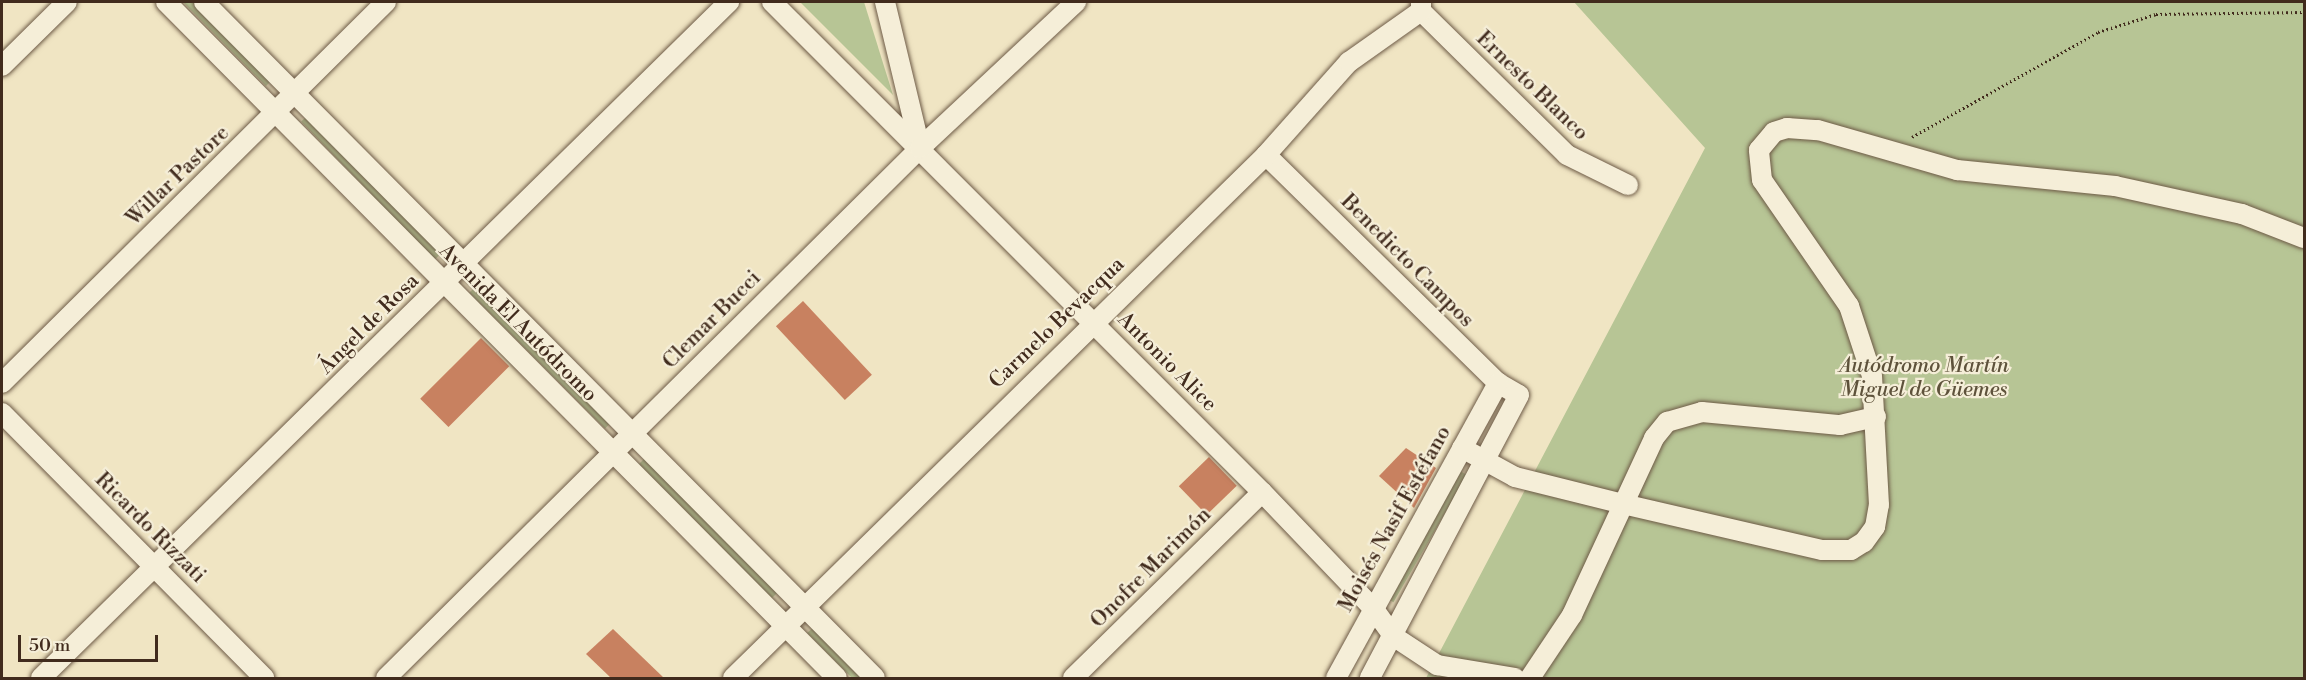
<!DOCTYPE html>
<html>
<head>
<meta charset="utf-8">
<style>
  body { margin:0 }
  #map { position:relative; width:2306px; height:680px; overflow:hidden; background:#f0e5c3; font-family:"Libre Bodoni",serif }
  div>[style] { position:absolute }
  .green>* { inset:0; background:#b7c595; transform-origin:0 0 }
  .building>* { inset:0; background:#c88160; transform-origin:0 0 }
  .path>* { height:3px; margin-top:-1.5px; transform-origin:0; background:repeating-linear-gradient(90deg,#412b1d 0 1.5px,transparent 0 4.5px) }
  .roads { filter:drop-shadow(0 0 2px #6d5a46) drop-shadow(0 0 2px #6d5a46) }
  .minor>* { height:20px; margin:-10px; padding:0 10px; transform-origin:10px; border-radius:10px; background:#f5eed8 }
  span { translate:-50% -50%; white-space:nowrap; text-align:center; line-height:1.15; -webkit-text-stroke:4.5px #f5eed8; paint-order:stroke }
  .street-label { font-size:21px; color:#412b1d }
  .park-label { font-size:21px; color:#5e523b; font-style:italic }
  .frame { position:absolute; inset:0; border:3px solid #412b1d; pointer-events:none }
  .scale { position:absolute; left:18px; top:635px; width:140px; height:27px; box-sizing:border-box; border:3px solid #412b1d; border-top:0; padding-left:8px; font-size:18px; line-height:21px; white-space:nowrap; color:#412b1d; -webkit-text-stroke:4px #f5eed8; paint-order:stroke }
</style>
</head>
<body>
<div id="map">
  <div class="green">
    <div style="clip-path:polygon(183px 2px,194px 2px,272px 80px,266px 86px)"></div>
    <div style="clip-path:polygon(800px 2px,864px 2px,893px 95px)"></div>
    <div style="clip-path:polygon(1574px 2px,2304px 2px,2304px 678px,1426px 678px,1705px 148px)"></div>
    <div style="left:307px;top:116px;width:192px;height:8px;rotate:46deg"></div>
    <div style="left:475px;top:287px;width:192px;height:8px;rotate:45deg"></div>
    <div style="clip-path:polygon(645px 458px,777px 593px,772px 598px,639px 464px)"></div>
    <div style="left:1460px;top:471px;width:8px;height:147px;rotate:30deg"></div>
    <div style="clip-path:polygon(813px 628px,862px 678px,852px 678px,807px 633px)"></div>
  </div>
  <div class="building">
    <div style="left:803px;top:301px;width:101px;height:37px;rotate:47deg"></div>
    <div style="left:481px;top:338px;width:40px;height:86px;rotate:45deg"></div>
    <div style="clip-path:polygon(1406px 448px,1436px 468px,1414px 508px,1379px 476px)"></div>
    <div style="left:1209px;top:457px;width:40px;height:42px;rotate:46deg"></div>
    <div style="clip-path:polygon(613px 629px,664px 678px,611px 678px,586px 654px)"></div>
  </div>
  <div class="path">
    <div style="left:1912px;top:137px;width:214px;rotate:-29.4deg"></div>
    <div style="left:2098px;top:32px;width:61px;rotate:-17.2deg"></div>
    <div style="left:2156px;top:14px;width:148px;rotate:-0.8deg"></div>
  </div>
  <div class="roads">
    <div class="minor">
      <div style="left:166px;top:2px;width:952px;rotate:45.21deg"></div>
      <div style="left:204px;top:2px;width:952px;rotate:45.21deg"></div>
      <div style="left:772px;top:2px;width:693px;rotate:45deg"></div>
      <div style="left:1262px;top:492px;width:161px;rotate:46.3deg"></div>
      <div style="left:1373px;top:608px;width:34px;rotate:54deg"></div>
      <div style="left:1393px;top:636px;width:53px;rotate:33.4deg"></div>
      <div style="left:1437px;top:665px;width:79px;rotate:9.5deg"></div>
      <div style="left:885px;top:2px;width:150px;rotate:76.5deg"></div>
      <div style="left:1421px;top:2px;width:9px;rotate:90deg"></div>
      <div style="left:1421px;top:11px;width:205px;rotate:44.6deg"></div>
      <div style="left:1567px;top:155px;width:68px;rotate:26.2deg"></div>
      <div style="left:2px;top:66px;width:91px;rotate:-44.6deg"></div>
      <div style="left:1266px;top:155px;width:325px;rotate:44.5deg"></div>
      <div style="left:1498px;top:383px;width:24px;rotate:30deg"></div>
      <div style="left:1519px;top:395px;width:320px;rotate:117.8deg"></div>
      <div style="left:2px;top:383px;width:541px;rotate:-44.78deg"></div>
      <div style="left:2px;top:413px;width:373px;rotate:45.3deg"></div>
      <div style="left:1462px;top:448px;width:60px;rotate:28.7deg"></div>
      <div style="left:1515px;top:477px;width:111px;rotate:14deg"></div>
      <div style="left:1623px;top:504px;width:204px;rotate:13deg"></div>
      <div style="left:1822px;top:550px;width:29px"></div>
      <div style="left:1851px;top:550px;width:15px;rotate:-32deg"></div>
      <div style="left:1864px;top:542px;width:19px;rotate:-54deg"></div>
      <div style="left:1875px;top:527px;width:22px;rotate:-80deg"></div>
      <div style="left:1879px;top:505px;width:129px;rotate:-93.1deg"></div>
      <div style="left:1872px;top:376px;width:74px;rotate:-108.2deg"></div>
      <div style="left:1849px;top:306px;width:153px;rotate:-124.6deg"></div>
      <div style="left:1762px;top:180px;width:30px;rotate:-96deg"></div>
      <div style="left:1759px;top:150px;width:23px;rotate:-50deg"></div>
      <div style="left:1774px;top:132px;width:14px;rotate:-17deg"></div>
      <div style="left:1787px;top:128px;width:31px;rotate:4deg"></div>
      <div style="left:1818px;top:130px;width:145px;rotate:16.1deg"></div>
      <div style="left:1957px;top:170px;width:159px;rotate:5.8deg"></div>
      <div style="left:2115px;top:186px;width:130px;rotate:12.4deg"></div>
      <div style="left:2242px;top:214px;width:66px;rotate:21.2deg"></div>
      <div style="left:41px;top:678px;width:965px;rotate:-44.5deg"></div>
      <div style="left:386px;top:678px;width:752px;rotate:-44.78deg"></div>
      <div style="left:920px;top:148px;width:214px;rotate:-43.1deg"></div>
      <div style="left:733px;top:678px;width:747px;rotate:-44.46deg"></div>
      <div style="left:1266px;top:155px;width:125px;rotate:-48.3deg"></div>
      <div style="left:1349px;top:62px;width:88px;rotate:-35.3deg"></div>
      <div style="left:1073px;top:678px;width:265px;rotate:-44.5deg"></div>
      <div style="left:1336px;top:678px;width:337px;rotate:-61.2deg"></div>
      <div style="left:1530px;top:678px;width:76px;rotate:-56.3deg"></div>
      <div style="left:1572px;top:615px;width:195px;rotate:-65.1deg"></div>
      <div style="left:1654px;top:438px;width:21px;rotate:-51deg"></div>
      <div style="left:1667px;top:422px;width:36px;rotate:-16deg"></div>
      <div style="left:1702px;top:412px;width:139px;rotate:5.4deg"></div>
      <div style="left:1840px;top:425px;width:37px;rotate:-13deg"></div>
    </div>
  </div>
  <div class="street-label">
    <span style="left:1532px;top:86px;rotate:44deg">Ernesto Blanco</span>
    <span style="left:178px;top:176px;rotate:-44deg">Willar Pastore</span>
    <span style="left:1407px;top:261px;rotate:45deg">Benedicto Campos</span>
    <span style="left:712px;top:320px;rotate:-45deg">Clemar Bucci</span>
    <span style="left:518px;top:323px;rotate:45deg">Avenida El Autódromo</span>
    <span style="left:1057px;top:323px;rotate:-44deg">Carmelo Bevacqua</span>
    <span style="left:369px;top:324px;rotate:-45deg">Ángel de Rosa</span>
    <span style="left:1167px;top:362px;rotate:45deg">Antonio Alice</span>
    <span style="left:1395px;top:519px;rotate:-61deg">Moisés Nasif Estéfano</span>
    <span style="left:150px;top:528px;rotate:45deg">Ricardo Rizzati</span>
    <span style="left:1151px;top:568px;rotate:-45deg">Onofre Marimón</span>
  </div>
  <div class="park-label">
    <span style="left:1924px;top:378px">Autódromo Martín<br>Miguel de Güemes</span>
  </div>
  <div class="frame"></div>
  <div class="scale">50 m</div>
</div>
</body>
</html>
